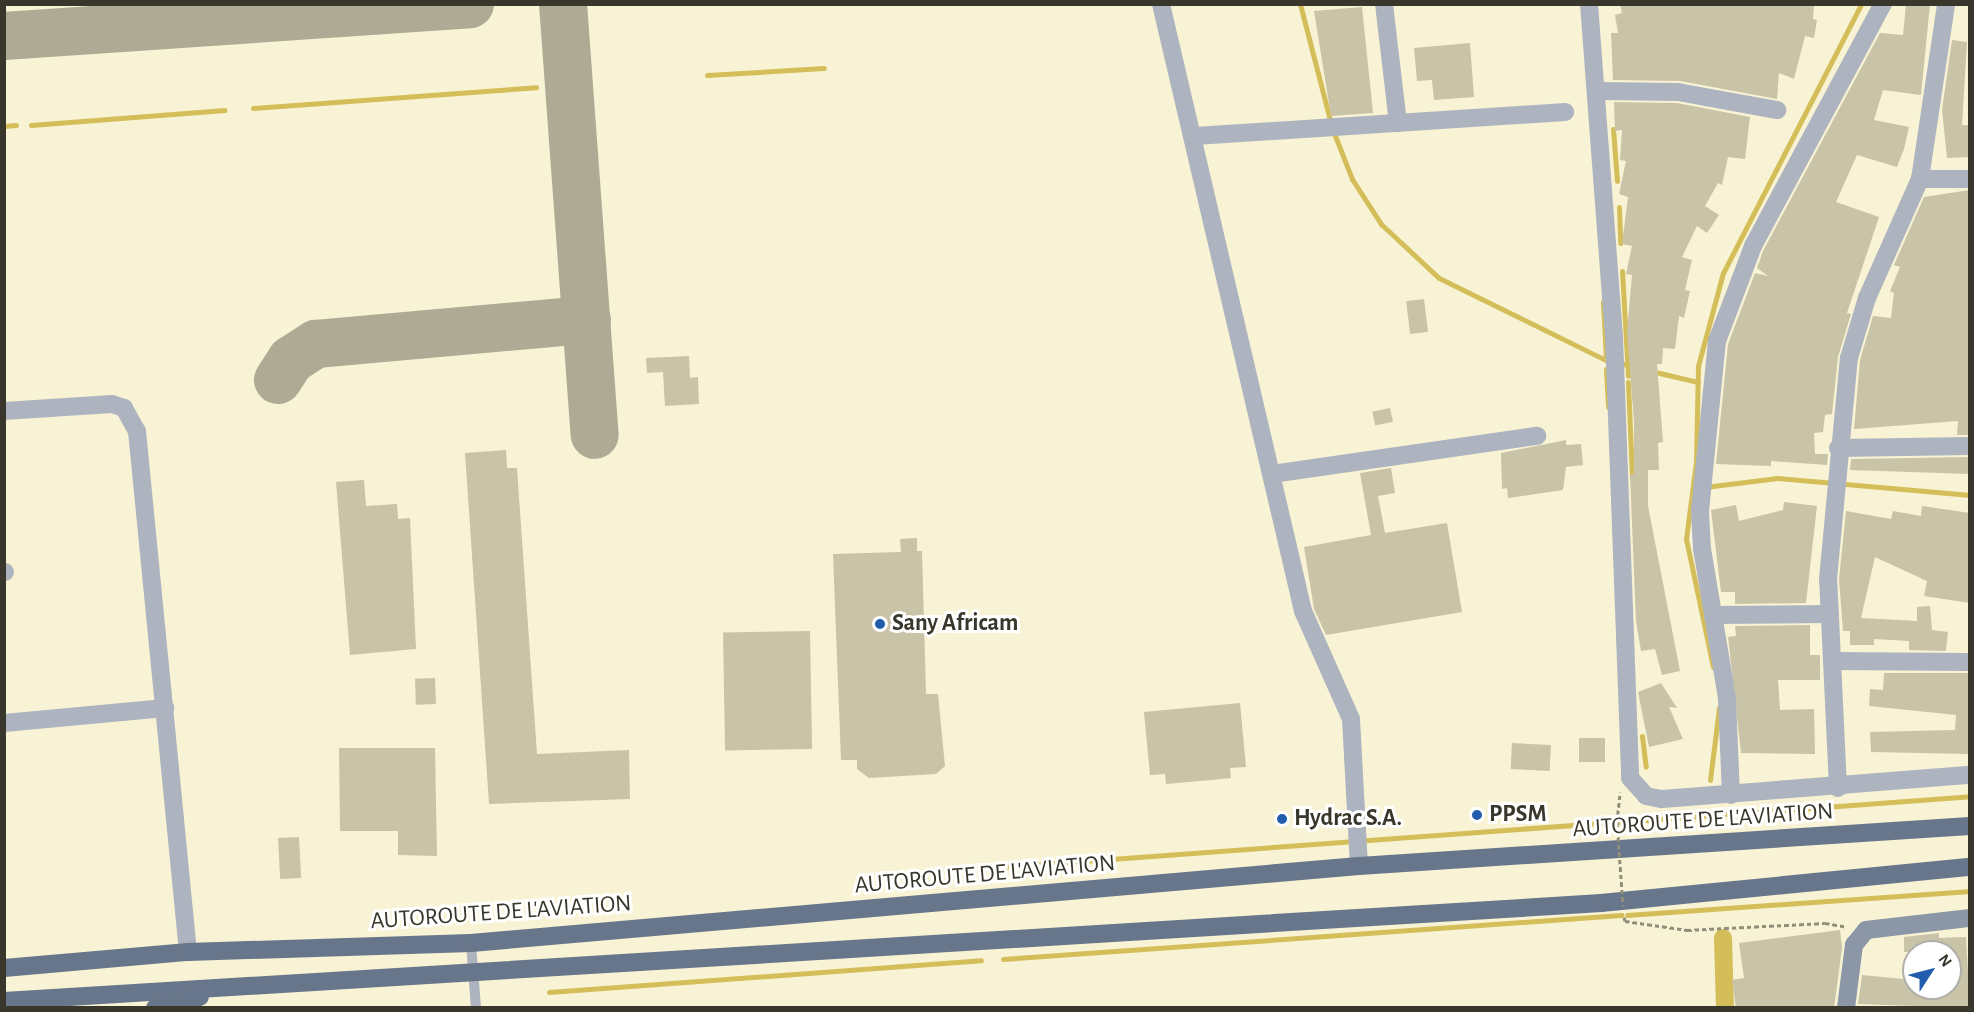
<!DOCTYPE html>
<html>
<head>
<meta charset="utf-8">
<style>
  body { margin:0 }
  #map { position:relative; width:1974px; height:1012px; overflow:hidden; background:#f9f3d5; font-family:"Alegreya Sans",sans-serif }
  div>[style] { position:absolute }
  .stream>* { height:5px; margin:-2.5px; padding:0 2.5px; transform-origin:2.5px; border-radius:2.5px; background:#d3be5a }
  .canal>* { height:18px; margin:-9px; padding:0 9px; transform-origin:9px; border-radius:9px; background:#d3be5a }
  .taxiway>* { height:48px; margin:-24px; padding:0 24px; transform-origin:24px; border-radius:24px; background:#afaa94 }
  .building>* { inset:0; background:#c9c3a7; transform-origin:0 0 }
  .path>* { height:3px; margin-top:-1.5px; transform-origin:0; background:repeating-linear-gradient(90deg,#908d78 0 4.5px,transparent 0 7.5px) }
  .service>* { height:10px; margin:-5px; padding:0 5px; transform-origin:5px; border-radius:5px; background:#adb4bf }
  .minor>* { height:18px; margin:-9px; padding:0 9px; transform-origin:9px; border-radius:9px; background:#adb4bf }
  .tertiary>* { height:18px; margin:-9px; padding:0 9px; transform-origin:9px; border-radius:9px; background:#adb4bf }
  .secondary>* { height:18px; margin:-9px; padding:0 9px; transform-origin:9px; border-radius:9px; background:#8b96a6 }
  .trunk>* { height:18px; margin:-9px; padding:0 9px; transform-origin:9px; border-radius:9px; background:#68768b }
  .path-bridge>* { height:3px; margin-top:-1.5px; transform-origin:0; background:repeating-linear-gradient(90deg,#908d78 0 4.5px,transparent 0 7.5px) }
  .dots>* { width:16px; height:16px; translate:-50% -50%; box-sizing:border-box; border:3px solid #fff; border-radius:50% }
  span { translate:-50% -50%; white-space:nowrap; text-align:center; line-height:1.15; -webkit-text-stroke:6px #fff; paint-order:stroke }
  .poi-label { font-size:24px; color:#39372b; font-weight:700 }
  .left { translate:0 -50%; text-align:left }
  .street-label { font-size:24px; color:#39372b }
  .frame { position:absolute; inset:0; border:6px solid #39372b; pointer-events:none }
  .north { position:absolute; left:1902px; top:940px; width:60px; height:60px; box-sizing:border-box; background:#fff; border:2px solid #b0afaa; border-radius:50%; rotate:54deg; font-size:16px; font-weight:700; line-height:24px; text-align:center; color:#39372b }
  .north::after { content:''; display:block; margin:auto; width:21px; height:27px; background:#215cad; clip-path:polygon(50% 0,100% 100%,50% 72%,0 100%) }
</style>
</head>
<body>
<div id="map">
  <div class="stream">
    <div style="left:1300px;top:4px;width:128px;rotate:75.5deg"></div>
    <div style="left:1332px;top:128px;width:55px;rotate:68.6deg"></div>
    <div style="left:1352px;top:179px;width:54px;rotate:57.2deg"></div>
    <div style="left:1381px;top:224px;width:79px;rotate:43deg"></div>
    <div style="left:1439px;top:278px;width:186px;rotate:26.2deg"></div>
    <div style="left:1606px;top:360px;width:31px;rotate:13deg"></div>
    <div style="left:707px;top:75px;width:117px;rotate:-3.4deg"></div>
    <div style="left:253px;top:108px;width:284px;rotate:-4.2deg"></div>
    <div style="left:31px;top:125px;width:194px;rotate:-4.4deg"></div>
    <div style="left:4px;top:126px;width:12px;rotate:-5deg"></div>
    <div style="left:1613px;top:129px;width:52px;rotate:85.6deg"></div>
    <div style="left:1619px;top:207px;width:36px;rotate:88deg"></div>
    <div style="left:1622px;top:271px;width:105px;rotate:86.7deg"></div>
    <div style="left:1603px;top:302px;width:57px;rotate:87deg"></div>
    <div style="left:1606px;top:369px;width:38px;rotate:87deg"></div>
    <div style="left:1651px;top:371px;width:48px;rotate:13.2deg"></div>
    <div style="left:1628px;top:382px;width:97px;rotate:87.6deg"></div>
    <div style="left:1705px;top:487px;width:73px;rotate:-7.1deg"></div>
    <div style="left:1777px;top:478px;width:194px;rotate:5deg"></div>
    <div style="left:1713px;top:667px;width:131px;rotate:-101.9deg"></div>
    <div style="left:1686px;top:539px;width:78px;rotate:-82.6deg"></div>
    <div style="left:1696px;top:462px;width:96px;rotate:-88.8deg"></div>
    <div style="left:1698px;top:366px;width:96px;rotate:-75deg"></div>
    <div style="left:1723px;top:273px;width:302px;rotate:-62.8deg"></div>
    <div style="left:1642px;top:736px;width:31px;rotate:83deg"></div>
    <div style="left:1710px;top:780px;width:73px;rotate:-82.9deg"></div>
    <div style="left:1620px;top:822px;width:351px;rotate:-4.2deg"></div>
    <div style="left:1001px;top:867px;width:615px;rotate:-4.2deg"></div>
    <div style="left:1627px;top:915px;width:344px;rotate:-4deg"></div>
    <div style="left:1003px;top:959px;width:620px;rotate:-4.07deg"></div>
    <div style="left:549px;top:992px;width:433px;rotate:-4.2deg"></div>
  </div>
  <div class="canal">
    <div style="left:1723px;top:938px;width:70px;rotate:88.4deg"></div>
  </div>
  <div class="taxiway">
    <div style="left:563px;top:4px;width:432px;rotate:85.8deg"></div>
    <div style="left:4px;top:36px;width:467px;rotate:-3.9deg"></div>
    <div style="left:278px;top:380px;width:24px;rotate:-57deg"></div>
    <div style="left:291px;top:360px;width:30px;rotate:-33deg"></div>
    <div style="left:316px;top:344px;width:272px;rotate:-5.1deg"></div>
  </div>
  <div class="building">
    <div style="clip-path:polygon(1620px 4px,1814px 4px,1813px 19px,1817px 20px,1814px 38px,1805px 36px,1794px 79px,1779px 73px,1777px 99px,1680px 81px,1613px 80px,1611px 33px,1618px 33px,1615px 15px,1622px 13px)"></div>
    <div style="clip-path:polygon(1906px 4px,1930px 4px,1921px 95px,1883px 90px,1874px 120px,1909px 127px,1904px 149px,1897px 167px,1857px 155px,1836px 202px,1879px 217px,1847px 313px,1851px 314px,1838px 357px,1832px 414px,1825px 415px,1823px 432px,1814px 433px,1815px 454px,1828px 454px,1827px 465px,1771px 461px,1771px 466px,1716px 464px,1728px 344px,1755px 273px,1768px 276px,1757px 268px,1763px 251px,1880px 33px,1903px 35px)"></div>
    <div style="clip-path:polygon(1362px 7px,1373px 113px,1331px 116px,1314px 11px)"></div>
    <div style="clip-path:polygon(1952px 40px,1967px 42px,1962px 125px,1970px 125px,1970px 157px,1947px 158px,1942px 110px)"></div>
    <div style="clip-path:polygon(1470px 43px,1474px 97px,1434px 100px,1432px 80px,1417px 81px,1414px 48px)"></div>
    <div style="clip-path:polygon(1614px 102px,1677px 103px,1750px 117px,1745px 159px,1728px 157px,1722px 185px,1718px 183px,1705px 206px,1719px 215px,1707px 233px,1697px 226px,1682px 257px,1692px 260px,1685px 290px,1690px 291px,1684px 318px,1679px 316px,1675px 349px,1663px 348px,1662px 364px,1657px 364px,1663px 442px,1658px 443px,1659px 470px,1648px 470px,1648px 506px,1680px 671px,1662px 675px,1655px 649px,1641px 651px,1636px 621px,1630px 474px,1634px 474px,1634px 422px,1627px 332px,1632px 275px,1626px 274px,1632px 246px,1622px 244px,1628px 197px,1619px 194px,1626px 161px,1620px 160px,1622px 130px,1615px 131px)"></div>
    <div style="clip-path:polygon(1970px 190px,1970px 435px,1957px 435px,1958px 421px,1854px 429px,1860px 360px,1873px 316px,1891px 318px,1894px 293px,1890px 291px,1900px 267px,1894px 265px,1924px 197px)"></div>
    <div style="left:1424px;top:299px;width:33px;height:18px;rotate:83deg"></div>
    <div style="clip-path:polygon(689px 356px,690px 378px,698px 377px,699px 404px,665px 406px,663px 372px,647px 373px,646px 358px)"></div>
    <div style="left:1390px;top:408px;width:14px;height:18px;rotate:78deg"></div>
    <div style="clip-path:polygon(1566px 440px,1566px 445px,1581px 444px,1583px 465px,1566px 467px,1563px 490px,1508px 498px,1507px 488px,1502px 489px,1501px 453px)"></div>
    <div style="clip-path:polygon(506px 450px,507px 468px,517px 468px,537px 754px,629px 750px,630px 799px,489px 804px,465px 453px)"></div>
    <div style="clip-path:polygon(1970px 457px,1970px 474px,1850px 470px,1851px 459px)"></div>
    <div style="clip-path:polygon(1391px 468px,1395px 493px,1378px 496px,1385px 533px,1447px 523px,1462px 612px,1326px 635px,1314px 609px,1304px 547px,1371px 535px,1360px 473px)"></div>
    <div style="clip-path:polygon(364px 480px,366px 506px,397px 504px,398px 519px,410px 518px,416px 649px,350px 655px,336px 482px)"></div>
    <div style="clip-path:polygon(1784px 502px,1817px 506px,1806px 603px,1735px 604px,1735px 592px,1721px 592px,1711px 510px,1736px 505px,1739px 521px,1783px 510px)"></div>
    <div style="clip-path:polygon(1922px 506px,1970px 513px,1970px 603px,1924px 596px,1927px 581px,1875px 557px,1861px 618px,1917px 621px,1917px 607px,1930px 606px,1932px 630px,1948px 632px,1946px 651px,1909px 650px,1909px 641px,1874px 639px,1874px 645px,1850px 645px,1850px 631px,1843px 631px,1839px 579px,1846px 511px,1891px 519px,1893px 511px,1921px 516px)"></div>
    <div style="clip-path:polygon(917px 538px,917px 551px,922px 551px,926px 694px,938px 694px,945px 766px,936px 774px,869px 778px,857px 769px,857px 760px,841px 760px,833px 554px,901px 552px,900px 539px)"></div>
    <div style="clip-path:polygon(1810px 625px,1810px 655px,1820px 655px,1820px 680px,1778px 680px,1780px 710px,1814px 709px,1815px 754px,1741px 753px,1728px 637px,1736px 636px,1735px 626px)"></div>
    <div style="left:810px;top:631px;width:118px;height:87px;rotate:89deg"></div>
    <div style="clip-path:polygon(1884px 673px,1970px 673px,1970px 754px,1871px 752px,1870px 732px,1955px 730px,1956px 715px,1869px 706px,1870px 689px,1883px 690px)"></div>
    <div style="left:435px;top:678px;width:26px;height:20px;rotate:88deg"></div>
    <div style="clip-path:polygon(1661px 683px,1677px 708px,1669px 707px,1683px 739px,1649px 747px,1638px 692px)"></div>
    <div style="clip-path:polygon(1240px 703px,1246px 767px,1230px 768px,1231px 778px,1211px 780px,1166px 784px,1165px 774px,1150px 775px,1144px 712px)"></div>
    <div style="left:1579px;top:738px;width:26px;height:24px"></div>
    <div style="left:1512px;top:743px;width:39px;height:26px;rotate:3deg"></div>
    <div style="clip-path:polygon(339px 748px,435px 748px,437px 856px,398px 855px,398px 831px,340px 831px)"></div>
    <div style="left:299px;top:837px;width:41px;height:21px;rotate:87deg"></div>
    <div style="clip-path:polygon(1840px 930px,1842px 948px,1834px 1008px,1736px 1008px,1732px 980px,1744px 978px,1739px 943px)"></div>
    <div style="clip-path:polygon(1939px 933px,1939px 938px,1966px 937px,1970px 1008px,1858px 1004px,1862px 975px,1914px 980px,1914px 988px,1950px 988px,1950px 952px,1904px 952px,1904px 937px)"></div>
  </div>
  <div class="path">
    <div style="left:1617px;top:822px;width:30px;rotate:-84deg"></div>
    <div style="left:1624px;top:917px;width:4px;rotate:76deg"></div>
    <div style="left:1625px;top:921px;width:63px;rotate:8.3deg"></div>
    <div style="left:1687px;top:930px;width:138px;rotate:-2.9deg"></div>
    <div style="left:1825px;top:923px;width:22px;rotate:10deg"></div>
  </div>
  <div class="service">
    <div style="left:471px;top:943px;width:65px;rotate:85.6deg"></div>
  </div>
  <div class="minor">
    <div style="left:1161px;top:4px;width:623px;rotate:76.83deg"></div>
    <div style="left:1303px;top:611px;width:118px;rotate:66deg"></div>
    <div style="left:1351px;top:719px;width:147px;rotate:86.9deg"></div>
    <div style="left:1384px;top:4px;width:120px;rotate:83.3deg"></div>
    <div style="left:1598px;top:91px;width:80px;rotate:0.7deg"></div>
    <div style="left:1678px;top:92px;width:101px;rotate:10.3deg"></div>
    <div style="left:1195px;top:136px;width:371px;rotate:-3.7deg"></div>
    <div style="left:1920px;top:179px;width:50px"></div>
    <div style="left:4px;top:411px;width:108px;rotate:-3.7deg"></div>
    <div style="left:112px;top:404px;width:13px;rotate:18deg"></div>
    <div style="left:124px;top:408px;width:26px;rotate:61deg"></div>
    <div style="left:137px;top:431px;width:523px;rotate:84.41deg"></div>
    <div style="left:1838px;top:448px;width:132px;rotate:-0.9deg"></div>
    <div style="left:1272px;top:474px;width:268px;rotate:-8.2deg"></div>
    <div style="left:4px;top:572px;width:1px"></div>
    <div style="left:1713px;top:615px;width:117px;rotate:-0.5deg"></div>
    <div style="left:1832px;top:661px;width:138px;rotate:0.4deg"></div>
    <div style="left:4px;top:723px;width:162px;rotate:-5.3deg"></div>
    <div style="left:1838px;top:788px;width:209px;rotate:-92.7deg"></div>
    <div style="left:1828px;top:579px;width:222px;rotate:-84.6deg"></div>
    <div style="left:1849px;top:358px;width:63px;rotate:-73.3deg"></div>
    <div style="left:1867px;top:298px;width:130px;rotate:-66deg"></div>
    <div style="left:1920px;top:179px;width:177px;rotate:-81.5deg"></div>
    <div style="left:1731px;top:795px;width:97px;rotate:-92.4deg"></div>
    <div style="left:1727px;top:698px;width:151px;rotate:-99.5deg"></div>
    <div style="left:1702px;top:549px;width:38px;rotate:-93deg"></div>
    <div style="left:1700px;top:511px;width:171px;rotate:-84.3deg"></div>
    <div style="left:1717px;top:341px;width:102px;rotate:-69.2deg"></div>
    <div style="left:1753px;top:246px;width:275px;rotate:-61.8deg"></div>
  </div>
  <div class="tertiary">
    <div style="left:1589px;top:4px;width:333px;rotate:85.7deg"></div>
    <div style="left:1614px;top:336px;width:442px;rotate:87.9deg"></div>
    <div style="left:1630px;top:778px;width:24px;rotate:48deg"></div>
    <div style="left:1646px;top:796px;width:16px;rotate:11deg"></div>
    <div style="left:1662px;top:799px;width:309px;rotate:-4.5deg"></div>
  </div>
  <div class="secondary">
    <div style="left:1846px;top:1008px;width:64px;rotate:-82.8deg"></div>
    <div style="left:1854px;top:945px;width:19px;rotate:-51deg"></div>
    <div style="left:1866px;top:930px;width:105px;rotate:-6.6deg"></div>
  </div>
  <div class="trunk">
    <div style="left:4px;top:968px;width:185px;rotate:-5deg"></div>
    <div style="left:188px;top:952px;width:283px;rotate:-1.8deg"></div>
    <div style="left:471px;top:943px;width:891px;rotate:-4.96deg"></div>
    <div style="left:1359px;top:866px;width:612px;rotate:-3.75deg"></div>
    <div style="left:4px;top:1001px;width:1600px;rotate:-3.51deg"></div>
    <div style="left:1601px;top:903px;width:371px;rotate:-5.6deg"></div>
    <div style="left:155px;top:1008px;width:46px;rotate:-13.7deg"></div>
  </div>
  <div class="path-bridge">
    <div style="left:1617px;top:822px;width:84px;rotate:85.9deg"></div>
  </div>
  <div class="dots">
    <div style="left:880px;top:624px;background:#215cad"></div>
    <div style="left:1477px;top:815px;background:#215cad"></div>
    <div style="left:1282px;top:819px;background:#215cad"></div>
  </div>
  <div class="poi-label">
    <span class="left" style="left:892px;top:624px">Sany Africam</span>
    <span class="left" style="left:1489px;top:815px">PPSM</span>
    <span class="left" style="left:1294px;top:819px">Hydrac S.A.</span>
  </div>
  <div class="street-label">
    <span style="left:1703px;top:821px;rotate:-4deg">AUTOROUTE DE L'AVIATION</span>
    <span style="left:985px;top:875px;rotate:-5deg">AUTOROUTE DE L'AVIATION</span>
    <span style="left:501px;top:913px;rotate:-4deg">AUTOROUTE DE L'AVIATION</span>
  </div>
  <div class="frame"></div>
  <div class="north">N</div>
</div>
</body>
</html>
